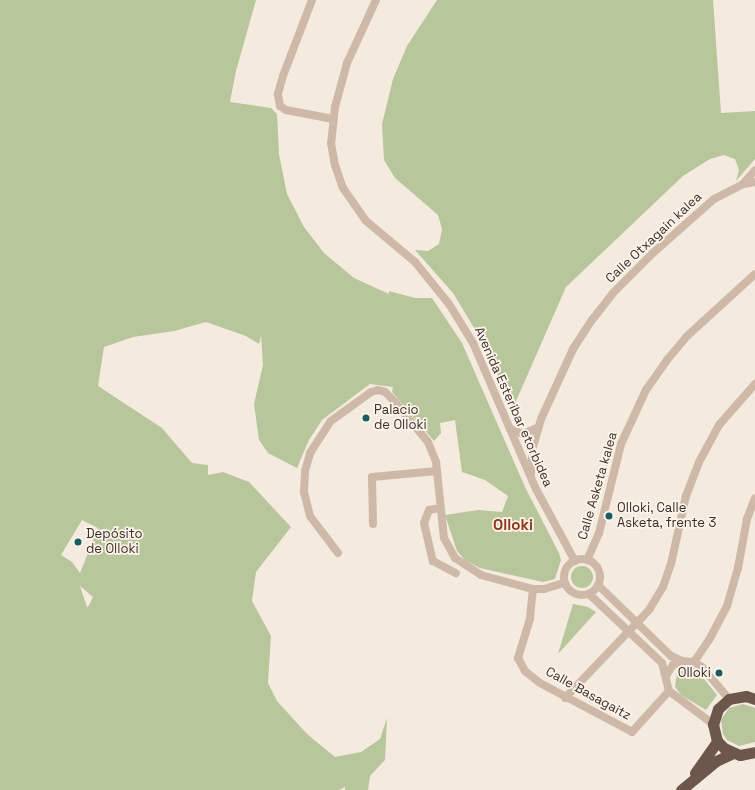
<!DOCTYPE html>
<html>
<head>
<meta charset="utf-8">
<style>
  body { margin:0 }
  #map { position:relative; width:755px; height:790px; overflow:hidden; background:#f5eade; font-family:"Space Grotesk",sans-serif }
  div>[style] { position:absolute }
  .green>* { inset:0; background:#b8c69c }
  .round { border-radius:50% }
  .minor>* { height:8px; margin:-4px; padding:0 4px; transform-origin:4px; border-radius:4px; background:#ceb9a8 }
  .minor>.ring { margin:-4px; padding:0; box-sizing:content-box; background:none; border:8px solid #ceb9a8; border-radius:50% }
  .trunk>* { height:11px; margin:-5.5px; padding:0 5.5px; transform-origin:5.5px; border-radius:5.5px; background:#6d564c }
  .dots>* { width:11px; height:11px; translate:-50% -50%; box-sizing:border-box; border:2px solid #fcf4eb; border-radius:50% }
  span { translate:-50% -50%; white-space:nowrap; text-align:center; line-height:1.15; -webkit-text-stroke:3.5px #fcf4eb; paint-order:stroke }
  .street-label { font-size:13px; color:#3b2e29 }
  .poi-label { font-size:13px; color:#3b2e29 }
  .left { translate:0 -50%; text-align:left }
  .right { translate:-100% -50%; text-align:right }
  .quarter-label { font-size:15px; color:#91351a; font-weight:700 }
</style>
</head>
<body>
<div id="map">
  <div class="green">
    <div style="clip-path:polygon(evenodd,0 0,256px 0,236px 71px,230px 102px,271px 108px,277px 114px,279px 154px,287px 194px,304px 227px,324px 253px,354px 278px,389px 294px,389px 291px,415px 298px,432px 298px,462px 343px,525px 487px,559px 553px,561px 560px,555px 579px,543px 582px,480px 568px,465px 560px,457px 551px,445px 515px,478px 510px,502px 512px,508px 496px,485px 480px,462px 472px,455px 420px,440px 423px,441px 433px,434px 441px,392px 392px,393px 387px,370px 384px,322px 420px,309px 440px,297px 468px,268px 453px,259px 440px,254px 404px,263px 365px,261px 336px,259px 344px,246px 336px,206px 322px,174px 331px,133px 337px,104px 347px,98px 386px,162px 428px,192px 463px,208px 465px,208px 475px,223px 472px,249px 482px,291px 527px,256px 572px,252px 601px,271px 636px,268px 683px,277px 701px,307px 734px,335px 757px,361px 752px,380px 739px,387px 718px,385px 760px,370px 776px,368px 790px,345px 790px,345px 787px,339px 790px,0 790px,0 0,82px 520px,98px 528px,80px 573px,72px 562px,61px 555px,82px 520px,0 0,80px 586px,93px 597px,88px 607px,87px 607px,80px 586px)"></div>
    <div style="clip-path:polygon(437px 0,713px 0,721px 113px,755px 111px,755px 159px,736px 181px,739px 170px,735px 159px,724px 155px,710px 159px,683px 176px,566px 287px,513px 408px,479px 336px,453px 293px,415px 250px,428px 251px,439px 244px,442px 229px,438px 215px,395px 178px,384px 160px,382px 124px,393px 79px,407px 46px)"></div>
    <div class="round" style="left:571px;top:566px;width:22px;height:22px"></div>
    <div style="clip-path:polygon(573px 604px,588px 607px,596px 612px,558px 654px)"></div>
    <div style="clip-path:polygon(691px 667px,696px 669px,717px 695px,706px 710px,681px 695px,675px 687px,677px 673px)"></div>
    <div style="clip-path:polygon(743px 704px,755px 708px,755px 742px,739px 746px,727px 740px,723px 734px,721px 720px,729px 708px)"></div>
  </div>
  <div class="minor">
    <div style="left:312px;top:0;width:81px;rotate:110.9deg"></div>
    <div style="left:283px;top:76px;width:19px;rotate:106deg"></div>
    <div style="left:278px;top:94px;width:12px;rotate:81deg"></div>
    <div style="left:280px;top:106px;width:7px;rotate:34deg"></div>
    <div style="left:286px;top:110px;width:48px;rotate:10.8deg"></div>
    <div style="left:376px;top:0;width:69px;rotate:114.7deg"></div>
    <div style="left:347px;top:63px;width:46px;rotate:105.3deg"></div>
    <div style="left:335px;top:107px;width:36px;rotate:96deg"></div>
    <div style="left:331px;top:143px;width:22px;rotate:80deg"></div>
    <div style="left:335px;top:165px;width:24px;rotate:71deg"></div>
    <div style="left:343px;top:188px;width:39px;rotate:55deg"></div>
    <div style="left:365px;top:220px;width:65px;rotate:40deg"></div>
    <div style="left:415px;top:262px;width:54px;rotate:51deg"></div>
    <div style="left:449px;top:304px;width:46px;rotate:58.4deg"></div>
    <div style="left:473px;top:343px;width:159px;rotate:66.7deg"></div>
    <div style="left:536px;top:489px;width:82px;rotate:61.6deg"></div>
    <div style="left:743px;top:184px;width:12px;rotate:-9deg"></div>
    <div style="left:510px;top:429px;width:14px;rotate:21deg"></div>
    <div style="left:523px;top:434px;width:17px;rotate:-24deg"></div>
    <div style="left:531px;top:474px;width:27px;rotate:-86deg"></div>
    <div style="left:533px;top:447px;width:29px;rotate:-74deg"></div>
    <div style="left:541px;top:419px;width:77px;rotate:-65.4deg"></div>
    <div style="left:573px;top:349px;width:35px;rotate:-57deg"></div>
    <div style="left:592px;top:320px;width:34px;rotate:-52deg"></div>
    <div style="left:613px;top:293px;width:57px;rotate:-45deg"></div>
    <div style="left:653px;top:253px;width:81px;rotate:-41.5deg"></div>
    <div style="left:714px;top:199px;width:33px;rotate:-27deg"></div>
    <div style="left:743px;top:184px;width:18px;rotate:-49deg"></div>
    <div style="left:440px;top:508px;width:11px;rotate:170deg"></div>
    <div style="left:429px;top:510px;width:14px;rotate:111deg"></div>
    <div style="left:424px;top:523px;width:39px;rotate:77deg"></div>
    <div style="left:433px;top:561px;width:26px;rotate:28deg"></div>
    <div style="left:373px;top:524px;width:47px;rotate:-91.2deg"></div>
    <div style="left:372px;top:477px;width:65px;rotate:-5.3deg"></div>
    <div style="left:338px;top:553px;width:46px;rotate:-127.1deg"></div>
    <div style="left:310px;top:516px;width:25px;rotate:-104deg"></div>
    <div style="left:304px;top:492px;width:21px;rotate:-87deg"></div>
    <div style="left:305px;top:471px;width:19px;rotate:-74deg"></div>
    <div style="left:310px;top:453px;width:38px;rotate:-57deg"></div>
    <div style="left:331px;top:421px;width:49px;rotate:-35.9deg"></div>
    <div style="left:371px;top:392px;width:7px;rotate:-16deg"></div>
    <div style="left:378px;top:390px;width:7px;rotate:16deg"></div>
    <div style="left:385px;top:392px;width:14px;rotate:45deg"></div>
    <div style="left:395px;top:402px;width:52px;rotate:50.5deg"></div>
    <div style="left:428px;top:442px;width:22px;rotate:68deg"></div>
    <div style="left:436px;top:462px;width:76px;rotate:84deg"></div>
    <div style="left:444px;top:538px;width:23px;rotate:61deg"></div>
    <div style="left:455px;top:558px;width:31px;rotate:33deg"></div>
    <div style="left:481px;top:575px;width:54px;rotate:15.1deg"></div>
    <div style="left:533px;top:589px;width:11px"></div>
    <div style="left:544px;top:589px;width:21px;rotate:-17deg"></div>
    <div class="ring" style="left:564px;top:559px;width:28px;height:28px"></div>
    <div style="left:587px;top:560px;width:30px;rotate:-66deg"></div>
    <div style="left:599px;top:533px;width:92px;rotate:-76.1deg"></div>
    <div style="left:621px;top:444px;width:60px;rotate:-65.2deg"></div>
    <div style="left:646px;top:390px;width:37px;rotate:-55deg"></div>
    <div style="left:667px;top:360px;width:30px;rotate:-50deg"></div>
    <div style="left:686px;top:337px;width:93px;rotate:-42.4deg"></div>
    <div style="left:598px;top:585px;width:102px;rotate:44.2deg"></div>
    <div style="left:671px;top:656px;width:12px;rotate:24deg"></div>
    <div style="left:682px;top:661px;width:12px;rotate:5deg"></div>
    <div style="left:694px;top:662px;width:9px;rotate:32deg"></div>
    <div style="left:702px;top:667px;width:42px;rotate:49.8deg"></div>
    <div style="left:533px;top:589px;width:30px;rotate:96deg"></div>
    <div style="left:530px;top:619px;width:41px;rotate:107.1deg"></div>
    <div style="left:518px;top:658px;width:15px;rotate:62deg"></div>
    <div style="left:525px;top:671px;width:19px;rotate:39deg"></div>
    <div style="left:540px;top:683px;width:104px;rotate:28deg"></div>
    <div style="left:632px;top:732px;width:55px;rotate:-47.9deg"></div>
    <div style="left:589px;top:594px;width:100px;rotate:43.4deg"></div>
    <div style="left:662px;top:663px;width:29px;rotate:76deg"></div>
    <div style="left:669px;top:691px;width:55px;rotate:36.9deg"></div>
    <div style="left:694px;top:662px;width:27px;rotate:-56deg"></div>
    <div style="left:709px;top:640px;width:38px;rotate:-62deg"></div>
    <div style="left:727px;top:606px;width:40px;rotate:-74deg"></div>
    <div style="left:738px;top:568px;width:50px;rotate:-79.6deg"></div>
    <div style="left:747px;top:519px;width:22px;rotate:-69deg"></div>
    <div style="left:666px;top:676px;width:13px;rotate:-58deg"></div>
    <div style="left:673px;top:665px;width:10px;rotate:-24deg"></div>
    <div style="left:565px;top:698px;width:122px;rotate:-46.3deg"></div>
    <div style="left:649px;top:610px;width:27px;rotate:-59deg"></div>
    <div style="left:663px;top:587px;width:24px;rotate:-71deg"></div>
    <div style="left:671px;top:564px;width:70px;rotate:-77.6deg"></div>
    <div style="left:686px;top:496px;width:36px;rotate:-69deg"></div>
    <div style="left:699px;top:462px;width:42px;rotate:-61.6deg"></div>
    <div style="left:719px;top:425px;width:55px;rotate:-48.7deg"></div>
  </div>
  <div class="trunk">
    <div style="left:755px;top:699px;width:9px;rotate:-162deg"></div>
    <div style="left:746px;top:696px;width:17px;rotate:170deg"></div>
    <div style="left:729px;top:699px;width:15px;rotate:138deg"></div>
    <div style="left:718px;top:709px;width:16px;rotate:108deg"></div>
    <div style="left:713px;top:724px;width:17px;rotate:77deg"></div>
    <div style="left:717px;top:741px;width:10px;rotate:45deg"></div>
    <div style="left:724px;top:748px;width:17px;rotate:24deg"></div>
    <div style="left:740px;top:755px;width:15px;rotate:-11deg"></div>
    <div style="left:695px;top:773px;width:39px;rotate:-55deg"></div>
    <div style="left:681px;top:790px;width:45px;rotate:-39.6deg"></div>
    <div style="left:716px;top:761px;width:19px;rotate:-25deg"></div>
  </div>
  <div class="dots">
    <div style="left:366px;top:418px;background:#1a5d61"></div>
    <div style="left:609px;top:516px;background:#1a5d61"></div>
    <div style="left:78px;top:542px;background:#1a5d61"></div>
    <div style="left:719px;top:673px;background:#1a5d61"></div>
  </div>
  <div class="street-label">
    <span style="left:654px;top:238px;rotate:-43deg">Calle Otxagain kalea</span>
    <span style="left:513px;top:407px;rotate:66deg">Avenida Esteribar etorbidea</span>
    <span style="left:598px;top:486px;rotate:-74deg">Calle Asketa kalea</span>
    <span style="left:588px;top:694px;rotate:29deg">Calle Basagaitz</span>
  </div>
  <div class="poi-label">
    <span class="left" style="left:374px;top:418px">Palacio<br>de Olloki</span>
    <span class="left" style="left:617px;top:516px">Olloki, Calle<br>Asketa, frente 3</span>
    <span class="left" style="left:86px;top:542px">Depósito<br>de Olloki</span>
    <span class="right" style="left:711px;top:673px">Olloki</span>
  </div>
  <div class="quarter-label">
    <span style="left:513px;top:525px">Olloki</span>
  </div>
</div>
</body>
</html>
